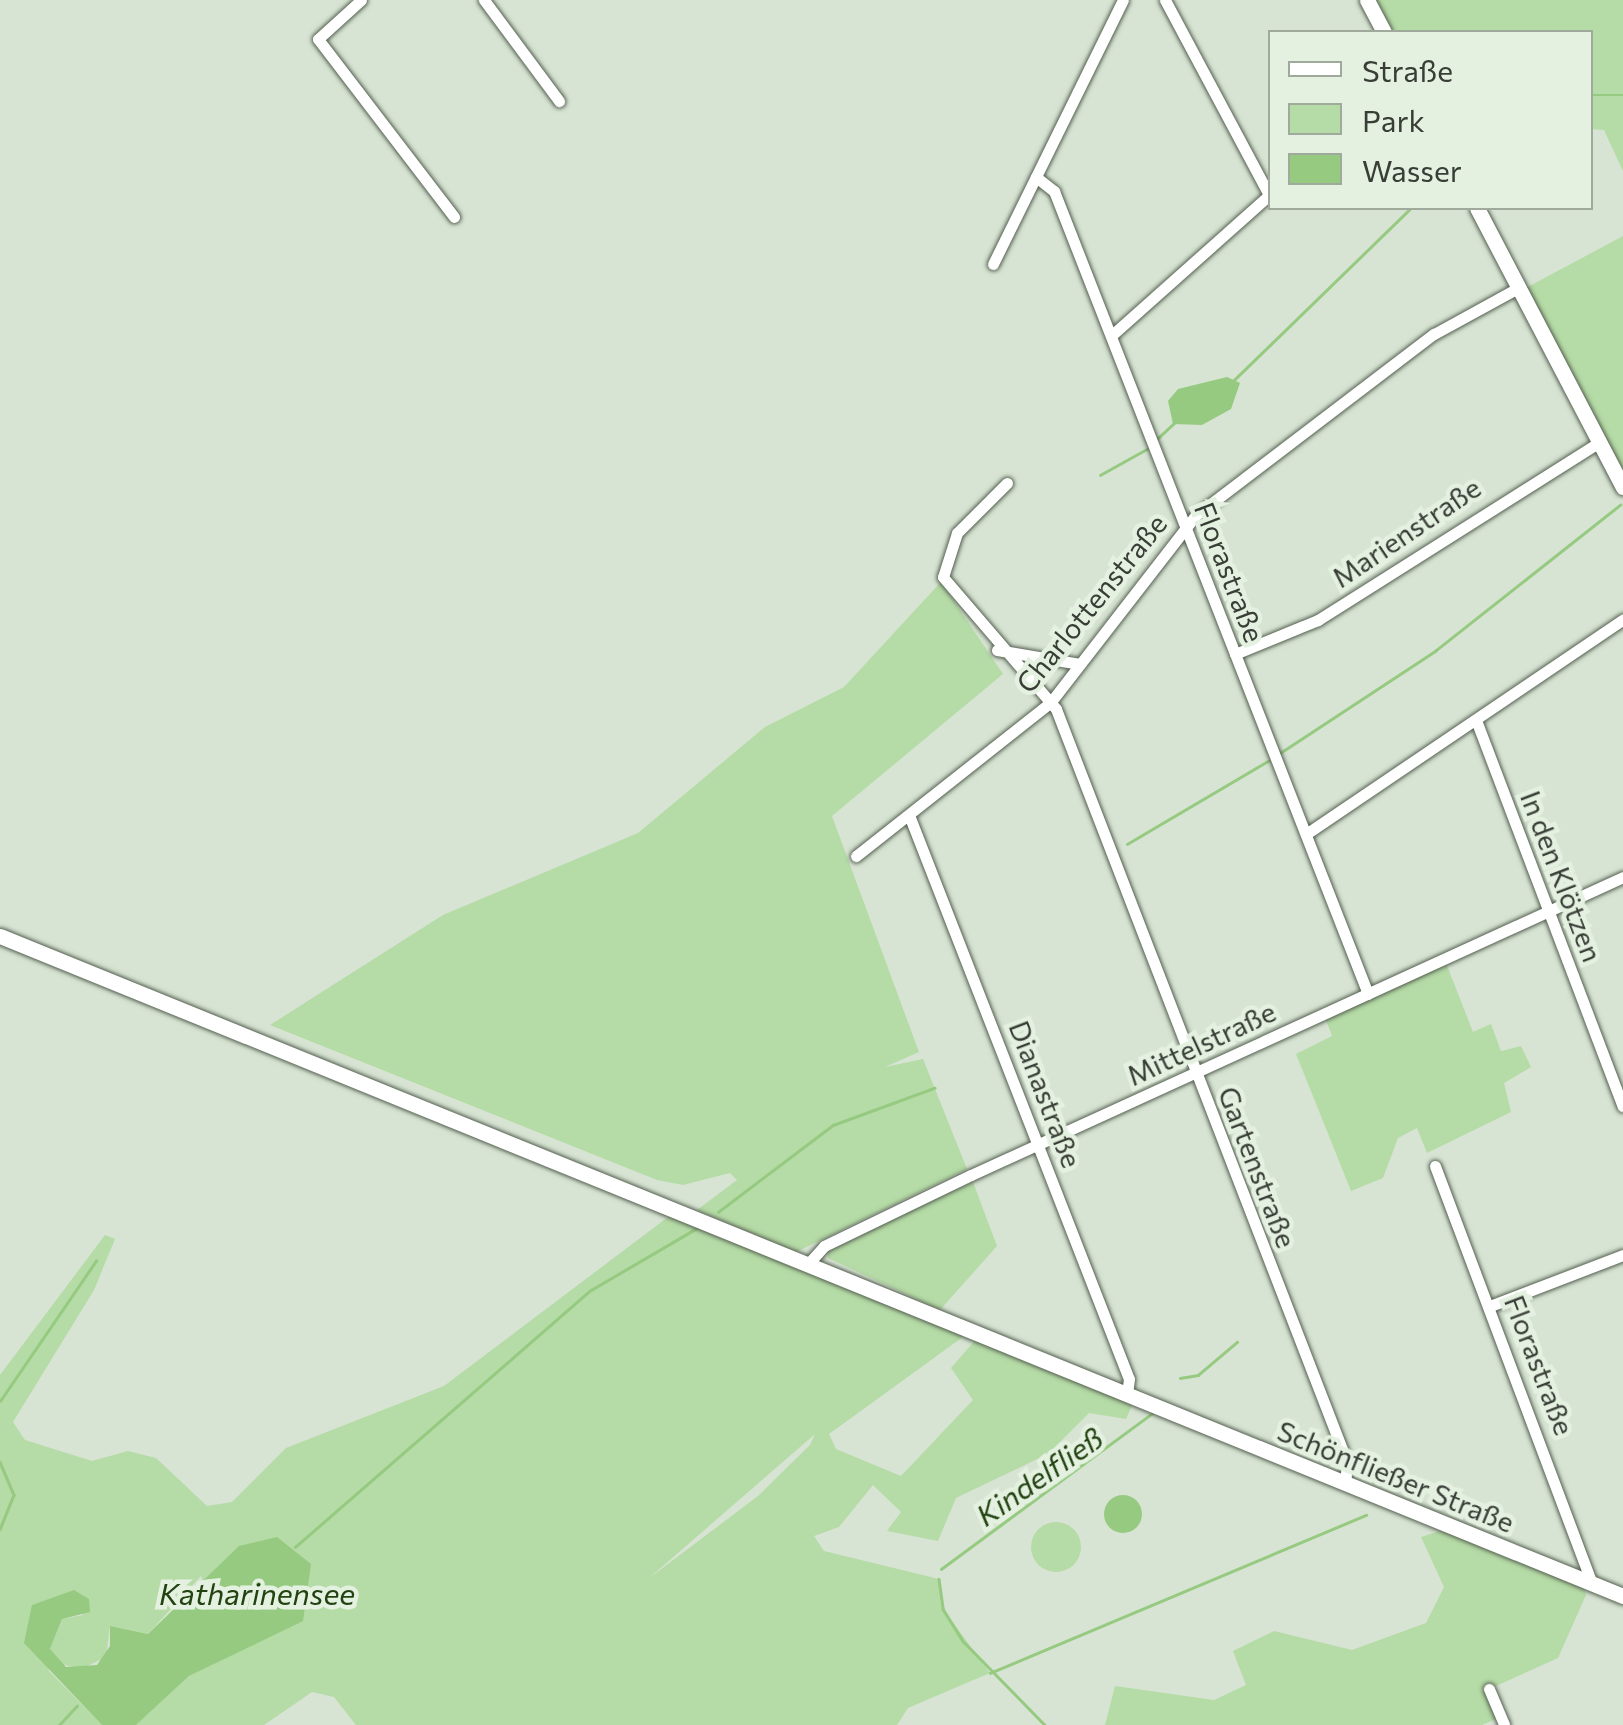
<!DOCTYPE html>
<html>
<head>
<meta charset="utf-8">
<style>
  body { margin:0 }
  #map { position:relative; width:1623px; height:1725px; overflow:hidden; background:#d7e4d3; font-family:Commissioner,sans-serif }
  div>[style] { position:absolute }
  .green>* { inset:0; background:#b5dba6 }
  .round { border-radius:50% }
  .water>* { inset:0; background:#96ca81 }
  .stream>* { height:2.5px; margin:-1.25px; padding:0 1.25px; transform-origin:1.25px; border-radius:1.25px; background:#96ca81 }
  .roads { filter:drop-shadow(0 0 2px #545f50) drop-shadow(0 0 2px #545f50) }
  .minor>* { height:11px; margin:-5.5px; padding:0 5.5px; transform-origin:5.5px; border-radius:5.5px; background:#fff }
  .major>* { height:15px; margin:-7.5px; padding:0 7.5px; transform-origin:7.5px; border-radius:7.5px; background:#fff }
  span { translate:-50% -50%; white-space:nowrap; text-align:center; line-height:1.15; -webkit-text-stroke:9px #e4f1e0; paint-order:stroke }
  .street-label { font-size:28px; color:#383d36 }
  .water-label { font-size:30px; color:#224311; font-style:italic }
  .legend { position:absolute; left:1268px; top:30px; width:325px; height:180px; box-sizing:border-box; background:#e4f1e0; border:2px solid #9fa99c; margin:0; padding:12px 18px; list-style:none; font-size:30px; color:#383d36 }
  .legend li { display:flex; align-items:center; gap:20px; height:50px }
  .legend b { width:50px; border:2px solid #9fa99c }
</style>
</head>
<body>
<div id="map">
  <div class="green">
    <div style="clip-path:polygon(1367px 0,1623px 0,1623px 171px,1604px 130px,1591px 129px,1590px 32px,1384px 32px)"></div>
    <div style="clip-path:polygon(1623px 236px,1623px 487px,1524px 289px)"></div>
    <div style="clip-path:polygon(941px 582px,1003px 674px,832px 816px,919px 1052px,885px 1067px,923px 1059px,967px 1169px,796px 1252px,697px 1210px,737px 1180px,730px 1173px,683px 1185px,657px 1180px,270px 1025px,443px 915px,638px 833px,765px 727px,844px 687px)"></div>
    <div style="clip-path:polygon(1446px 963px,1473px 1032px,1491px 1024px,1501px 1051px,1521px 1046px,1531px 1067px,1504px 1083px,1511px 1112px,1427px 1153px,1417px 1128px,1398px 1138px,1383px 1178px,1351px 1191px,1296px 1054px,1332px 1036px,1326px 1020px)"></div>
    <div style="clip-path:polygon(973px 1182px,997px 1246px,940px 1310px,828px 1258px,827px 1248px)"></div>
    <div style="clip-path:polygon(evenodd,672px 1214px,967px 1334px,829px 1434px,836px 1449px,901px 1476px,973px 1400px,951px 1368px,978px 1337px,1135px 1399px,1126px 1419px,1089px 1413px,1048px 1454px,956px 1498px,938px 1541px,887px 1531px,901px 1512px,873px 1485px,839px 1527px,814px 1536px,824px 1551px,939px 1579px,943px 1609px,990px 1673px,908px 1708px,897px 1725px,356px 1725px,334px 1697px,312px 1692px,264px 1725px,136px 1725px,189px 1676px,231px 1655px,201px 1576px,148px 1634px,110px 1626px,106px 1657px,81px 1669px,58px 1663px,50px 1649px,62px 1619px,83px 1615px,73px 1591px,32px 1605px,49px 1671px,102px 1725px,0 1725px,0 1375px,105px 1235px,115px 1239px,94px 1290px,13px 1422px,25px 1440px,92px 1461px,128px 1451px,156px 1458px,207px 1506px,232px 1502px,286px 1448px,444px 1386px,672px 1214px,815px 1434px,810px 1445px,758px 1496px,648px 1579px,815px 1434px)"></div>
    <div class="round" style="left:1031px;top:1522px;width:50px;height:50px"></div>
    <div style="clip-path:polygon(1443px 1530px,1583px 1585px,1586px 1595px,1558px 1658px,1489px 1689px,1501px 1717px,1482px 1725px,1105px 1725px,1115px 1686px,1214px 1700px,1246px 1685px,1233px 1651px,1274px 1631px,1352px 1650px,1426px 1623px,1444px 1587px,1421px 1537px)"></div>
  </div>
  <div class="water">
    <div style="clip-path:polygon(1227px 377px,1240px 383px,1231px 409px,1202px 425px,1173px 424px,1168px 401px,1178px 389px)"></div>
    <div class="round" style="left:1104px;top:1495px;width:38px;height:38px"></div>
    <div style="clip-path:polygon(277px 1537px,311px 1564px,303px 1621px,189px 1676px,136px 1725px,102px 1725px,24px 1643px,32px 1605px,74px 1590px,89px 1599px,90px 1612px,62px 1619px,50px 1649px,66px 1667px,97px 1665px,110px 1646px,110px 1626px,148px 1634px,239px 1546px)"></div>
  </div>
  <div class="stream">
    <div style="left:1590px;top:95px;width:33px"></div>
    <div style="left:1233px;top:381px;width:248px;rotate:-44.2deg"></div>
    <div style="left:1157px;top:439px;width:23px;rotate:-43deg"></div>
    <div style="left:1100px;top:475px;width:54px;rotate:-29deg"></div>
    <div style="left:1280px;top:753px;width:186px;rotate:-33.3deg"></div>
    <div style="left:1435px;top:651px;width:236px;rotate:-38.3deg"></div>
    <div style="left:1127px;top:844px;width:164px;rotate:-30.5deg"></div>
    <div style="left:718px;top:1212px;width:144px;rotate:-37.1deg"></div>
    <div style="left:833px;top:1125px;width:108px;rotate:-20.1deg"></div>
    <div style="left:1180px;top:1378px;width:18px;rotate:-9deg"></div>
    <div style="left:1198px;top:1375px;width:51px;rotate:-40.2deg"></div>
    <div style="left:0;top:1401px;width:170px;rotate:-55.6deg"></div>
    <div style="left:0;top:1462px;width:36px;rotate:67deg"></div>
    <div style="left:14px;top:1495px;width:37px;rotate:112deg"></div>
    <div style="left:295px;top:1547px;width:392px;rotate:-41deg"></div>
    <div style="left:591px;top:1290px;width:123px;rotate:-30.3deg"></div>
    <div style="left:941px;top:1569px;width:265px;rotate:-36.4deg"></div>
    <div style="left:939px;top:1579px;width:30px;rotate:82deg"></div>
    <div style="left:943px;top:1609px;width:39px;rotate:58deg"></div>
    <div style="left:964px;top:1642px;width:116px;rotate:45.7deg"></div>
    <div style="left:990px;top:1673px;width:408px;rotate:-22.8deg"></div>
    <div style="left:59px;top:1725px;width:26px;rotate:-47deg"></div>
  </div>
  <div class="roads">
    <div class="minor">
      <div style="left:361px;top:0;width:58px;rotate:137.8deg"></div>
      <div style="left:318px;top:39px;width:224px;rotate:52.6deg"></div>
      <div style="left:484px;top:0;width:126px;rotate:53.4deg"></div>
      <div style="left:1165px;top:0;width:221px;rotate:61.9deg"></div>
      <div style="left:1036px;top:177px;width:23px;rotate:38deg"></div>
      <div style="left:1054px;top:191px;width:862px;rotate:68.64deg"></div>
      <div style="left:993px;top:264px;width:294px;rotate:-63.8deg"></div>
      <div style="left:1112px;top:335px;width:212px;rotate:-41.7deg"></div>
      <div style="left:1007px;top:483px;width:71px;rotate:135deg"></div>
      <div style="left:957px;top:533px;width:46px;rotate:107.7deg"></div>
      <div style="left:943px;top:577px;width:174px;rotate:49.4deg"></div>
      <div style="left:1056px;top:709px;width:807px;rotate:68.87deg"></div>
      <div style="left:1347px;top:1462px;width:21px;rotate:95deg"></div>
      <div style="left:997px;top:650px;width:84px;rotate:9.6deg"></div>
      <div style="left:1235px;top:654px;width:90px;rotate:-22.3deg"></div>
      <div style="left:1318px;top:620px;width:333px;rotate:-32.3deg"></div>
      <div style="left:1476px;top:720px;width:413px;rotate:69.2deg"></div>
      <div style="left:909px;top:815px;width:605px;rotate:68.69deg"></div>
      <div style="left:1129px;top:1379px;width:14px;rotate:98deg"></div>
      <div style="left:1306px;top:834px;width:383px;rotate:-34.1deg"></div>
      <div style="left:856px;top:856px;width:247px;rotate:-38.3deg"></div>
      <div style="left:1050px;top:703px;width:238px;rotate:-52.2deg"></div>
      <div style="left:1196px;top:515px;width:299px;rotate:-37.3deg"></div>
      <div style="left:1434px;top:334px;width:98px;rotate:-28.7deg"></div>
      <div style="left:1435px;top:1166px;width:444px;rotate:69.4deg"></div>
      <div style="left:808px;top:1264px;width:24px;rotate:-48deg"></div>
      <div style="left:824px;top:1246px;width:163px;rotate:-25.8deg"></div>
      <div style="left:971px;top:1175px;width:717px;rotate:-24.56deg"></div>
      <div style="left:1490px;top:1306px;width:142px;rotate:-21deg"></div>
      <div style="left:1489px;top:1689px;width:39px;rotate:67deg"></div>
    </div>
    <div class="major">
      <div style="left:1367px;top:0;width:36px;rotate:62deg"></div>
      <div style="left:1477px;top:208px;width:315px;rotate:62.4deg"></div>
      <div style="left:0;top:936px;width:1752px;rotate:22.13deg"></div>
    </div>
  </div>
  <div class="street-label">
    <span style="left:1406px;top:532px;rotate:-34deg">Marienstraße</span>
    <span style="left:1230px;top:572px;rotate:69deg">Florastraße</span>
    <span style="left:1091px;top:603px;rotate:-51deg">Charlottenstraße</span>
    <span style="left:1562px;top:876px;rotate:69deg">In den Klötzen</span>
    <span style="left:1201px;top:1043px;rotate:-25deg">Mittelstraße</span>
    <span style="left:1046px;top:1094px;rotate:69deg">Dianastraße</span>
    <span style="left:1258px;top:1167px;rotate:69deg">Gartenstraße</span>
    <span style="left:1540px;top:1365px;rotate:69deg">Florastraße</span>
    <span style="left:1396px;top:1476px;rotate:22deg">Schönfließer Straße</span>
  </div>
  <div class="water-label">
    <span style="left:1039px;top:1476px;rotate:-35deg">Kindelfließ</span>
    <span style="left:257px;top:1593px">Katharinensee</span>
  </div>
  <ul class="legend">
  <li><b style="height:12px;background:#fff"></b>Straße</li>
  <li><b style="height:28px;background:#b5dba6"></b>Park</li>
  <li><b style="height:28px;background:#96ca81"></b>Wasser</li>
  </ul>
</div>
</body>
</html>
